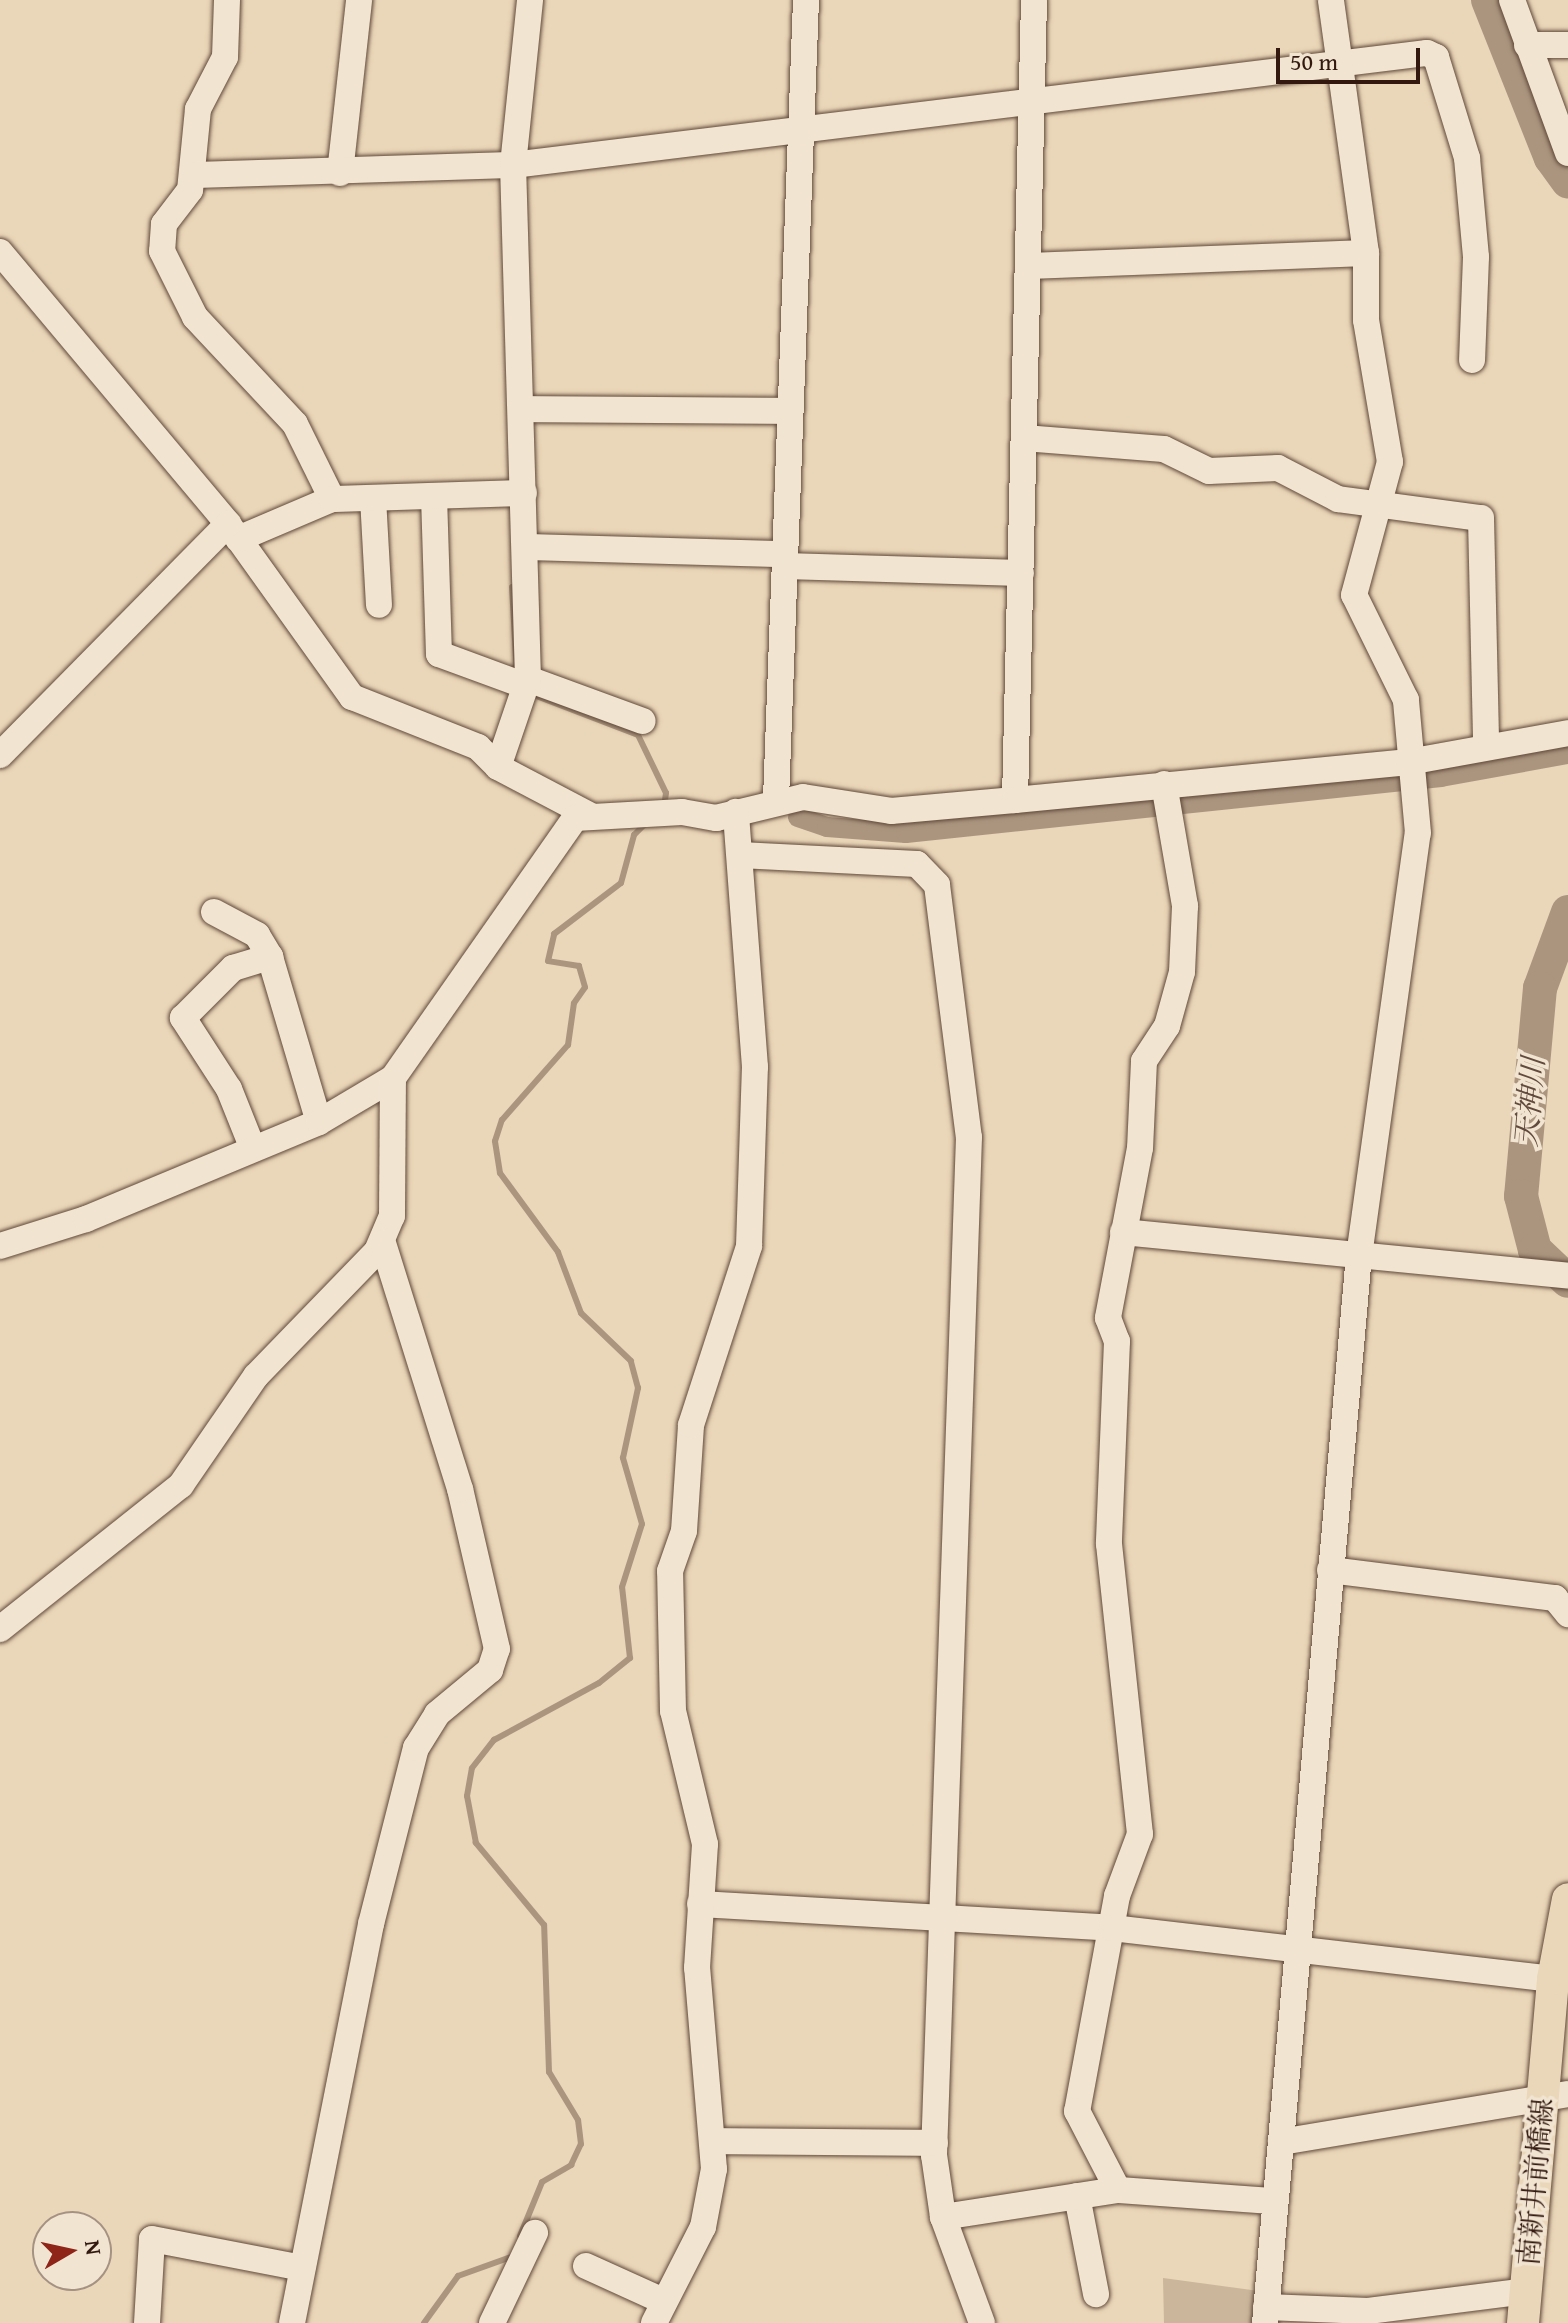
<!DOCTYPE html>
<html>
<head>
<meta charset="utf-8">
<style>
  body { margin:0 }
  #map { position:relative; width:1568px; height:2323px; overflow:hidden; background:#ead6b8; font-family:"Gentium Book Plus","Noto Serif JP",serif }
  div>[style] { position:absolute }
  .green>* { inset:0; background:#cbb69b }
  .stream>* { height:6px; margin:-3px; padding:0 3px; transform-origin:3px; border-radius:3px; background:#ab957f }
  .canal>* { height:20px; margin:-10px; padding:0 10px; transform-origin:10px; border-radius:10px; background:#ab957f }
  .river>* { height:34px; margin:-17px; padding:0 17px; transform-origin:17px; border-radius:17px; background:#ab957f }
  .roads { filter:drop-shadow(0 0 2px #604839) drop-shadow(0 0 2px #604839) }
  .minor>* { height:26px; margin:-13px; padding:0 13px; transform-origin:13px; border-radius:13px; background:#f1e4d1 }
  .major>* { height:32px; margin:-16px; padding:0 16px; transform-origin:16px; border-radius:16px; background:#ead6b8 }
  span { translate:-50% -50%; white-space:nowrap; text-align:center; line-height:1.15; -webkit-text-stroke:7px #f1e4d1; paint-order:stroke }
  .street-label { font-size:28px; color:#32180f }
  .water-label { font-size:30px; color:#624a3c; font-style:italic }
  .north { position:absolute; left:32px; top:2211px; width:80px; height:80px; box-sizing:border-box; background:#f1e4d1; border:2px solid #a59283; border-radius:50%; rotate:81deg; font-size:22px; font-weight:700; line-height:32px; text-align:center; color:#32180f }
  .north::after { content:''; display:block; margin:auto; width:28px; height:36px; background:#8f2418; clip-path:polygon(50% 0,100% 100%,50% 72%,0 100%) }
  .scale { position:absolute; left:1276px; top:48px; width:144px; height:36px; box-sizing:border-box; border:4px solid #32180f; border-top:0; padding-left:10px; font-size:24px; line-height:28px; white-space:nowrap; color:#32180f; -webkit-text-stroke:6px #f1e4d1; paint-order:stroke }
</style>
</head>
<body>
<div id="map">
  <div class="green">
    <div style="clip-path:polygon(1163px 2278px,1259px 2291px,1257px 2323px,1164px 2323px)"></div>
  </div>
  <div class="stream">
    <div style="left:512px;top:587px;width:88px;rotate:86.7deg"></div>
    <div style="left:539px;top:697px;width:106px;rotate:21deg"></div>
    <div style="left:638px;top:735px;width:64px;rotate:64.2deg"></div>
    <div style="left:666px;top:793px;width:14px;rotate:98deg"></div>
    <div style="left:520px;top:2236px;width:58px;rotate:-67.8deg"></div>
    <div style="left:542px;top:2182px;width:34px;rotate:-30deg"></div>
    <div style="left:571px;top:2165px;width:23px;rotate:-65deg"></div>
    <div style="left:581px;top:2144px;width:24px;rotate:-97deg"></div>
    <div style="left:578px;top:2120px;width:56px;rotate:-121.1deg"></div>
    <div style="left:549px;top:2072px;width:147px;rotate:-91.9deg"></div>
    <div style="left:544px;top:1925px;width:107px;rotate:-129.7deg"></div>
    <div style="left:476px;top:1843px;width:48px;rotate:-100.8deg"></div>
    <div style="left:467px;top:1796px;width:28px;rotate:-80deg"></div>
    <div style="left:472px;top:1768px;width:36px;rotate:-52deg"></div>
    <div style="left:494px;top:1740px;width:119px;rotate:-28.5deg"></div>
    <div style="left:599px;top:1683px;width:40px;rotate:-39deg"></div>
    <div style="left:630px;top:1658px;width:71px;rotate:-96.4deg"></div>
    <div style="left:622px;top:1587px;width:66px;rotate:-72.4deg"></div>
    <div style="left:642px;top:1524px;width:69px;rotate:-106.1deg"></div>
    <div style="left:623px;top:1458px;width:72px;rotate:-77.9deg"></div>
    <div style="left:638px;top:1388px;width:28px;rotate:-105deg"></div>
    <div style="left:631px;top:1361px;width:69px;rotate:-136.2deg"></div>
    <div style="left:581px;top:1313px;width:65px;rotate:-110.7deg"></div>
    <div style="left:558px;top:1252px;width:98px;rotate:-126.3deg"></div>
    <div style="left:500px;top:1173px;width:32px;rotate:-99deg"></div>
    <div style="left:495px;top:1141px;width:22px;rotate:-72deg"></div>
    <div style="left:502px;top:1120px;width:100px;rotate:-48.7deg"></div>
    <div style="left:568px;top:1045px;width:42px;rotate:-81.9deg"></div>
    <div style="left:574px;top:1003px;width:19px;rotate:-55deg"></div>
    <div style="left:585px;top:987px;width:22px;rotate:-106deg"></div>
    <div style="left:579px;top:966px;width:31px;rotate:-171deg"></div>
    <div style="left:548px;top:961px;width:28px;rotate:-77deg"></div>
    <div style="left:554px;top:934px;width:84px;rotate:-37.3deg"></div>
    <div style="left:621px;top:883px;width:50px;rotate:-74.8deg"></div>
    <div style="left:634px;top:835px;width:16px;rotate:-45deg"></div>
    <div style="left:424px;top:2323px;width:58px;rotate:-54.1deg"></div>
    <div style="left:458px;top:2276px;width:56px;rotate:-19.7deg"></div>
  </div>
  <div class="canal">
    <div style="left:798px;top:817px;width:31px;rotate:19deg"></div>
    <div style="left:827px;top:827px;width:79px;rotate:4.3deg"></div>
    <div style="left:906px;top:833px;width:538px;rotate:-5.98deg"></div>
    <div style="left:1441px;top:777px;width:129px;rotate:-10.3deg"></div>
  </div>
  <div class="river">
    <div style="left:1488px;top:0;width:170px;rotate:68.3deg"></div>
    <div style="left:1551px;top:158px;width:29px;rotate:54deg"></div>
    <div style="left:1568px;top:912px;width:81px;rotate:110.2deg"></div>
    <div style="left:1540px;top:988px;width:209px;rotate:95.2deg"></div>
    <div style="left:1521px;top:1196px;width:56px;rotate:75.5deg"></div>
    <div style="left:1535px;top:1250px;width:45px;rotate:43.2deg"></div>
  </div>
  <div class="roads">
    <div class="minor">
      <div style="left:227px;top:0;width:57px;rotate:92deg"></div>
      <div style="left:225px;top:57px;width:59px;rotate:117.4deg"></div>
      <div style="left:198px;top:109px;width:81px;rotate:95.6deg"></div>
      <div style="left:190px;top:190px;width:43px;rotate:127.4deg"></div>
      <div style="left:164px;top:224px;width:27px;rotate:94deg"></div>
      <div style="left:162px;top:251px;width:74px;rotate:63.4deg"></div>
      <div style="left:195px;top:317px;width:146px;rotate:46.9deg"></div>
      <div style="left:295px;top:424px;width:84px;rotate:63.7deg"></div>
      <div style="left:1512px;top:0;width:163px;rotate:69.9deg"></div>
      <div style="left:1527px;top:45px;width:41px"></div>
      <div style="left:340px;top:173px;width:174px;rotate:-83.7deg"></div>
      <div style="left:193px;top:175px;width:320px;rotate:-1.8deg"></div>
      <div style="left:513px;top:165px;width:921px;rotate:-6.99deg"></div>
      <div style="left:1427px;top:53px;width:10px;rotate:24deg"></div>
      <div style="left:1436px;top:57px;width:106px;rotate:72.9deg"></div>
      <div style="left:1467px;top:158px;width:99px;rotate:84.8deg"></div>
      <div style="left:1476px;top:257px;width:103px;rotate:92.2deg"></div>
      <div style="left:0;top:252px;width:355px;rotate:50deg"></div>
      <div style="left:228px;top:524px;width:213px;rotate:54.4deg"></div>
      <div style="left:352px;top:697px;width:136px;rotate:21.6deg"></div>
      <div style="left:478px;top:747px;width:28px;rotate:45deg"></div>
      <div style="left:498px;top:767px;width:103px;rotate:27.8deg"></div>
      <div style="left:1029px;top:266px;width:337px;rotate:-2.2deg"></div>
      <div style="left:1366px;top:253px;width:255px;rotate:-97.9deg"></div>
      <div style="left:521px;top:409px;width:268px;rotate:0.4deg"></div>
      <div style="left:1024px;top:438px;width:140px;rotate:4.5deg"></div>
      <div style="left:1164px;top:449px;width:50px;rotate:26.1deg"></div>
      <div style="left:1209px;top:471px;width:69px;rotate:-2.5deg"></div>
      <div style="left:1278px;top:468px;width:68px;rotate:27.3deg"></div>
      <div style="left:1338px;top:499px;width:144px;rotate:7.6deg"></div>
      <div style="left:1481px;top:518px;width:229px;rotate:88.7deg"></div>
      <div style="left:434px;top:496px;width:158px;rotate:88.2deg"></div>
      <div style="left:439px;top:654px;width:93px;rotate:20.2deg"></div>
      <div style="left:373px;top:498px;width:107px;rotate:86.8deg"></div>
      <div style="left:238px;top:539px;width:102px;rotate:-23.1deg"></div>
      <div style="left:332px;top:499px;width:192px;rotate:-1.8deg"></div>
      <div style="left:528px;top:547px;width:257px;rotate:1.6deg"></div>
      <div style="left:785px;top:566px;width:236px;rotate:1.7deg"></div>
      <div style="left:528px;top:679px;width:122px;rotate:20.1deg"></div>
      <div style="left:0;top:755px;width:325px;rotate:-45.4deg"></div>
      <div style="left:498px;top:767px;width:93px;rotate:-71.2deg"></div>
      <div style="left:528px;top:679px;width:514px;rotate:-91.67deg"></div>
      <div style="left:513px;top:165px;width:166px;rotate:-84.1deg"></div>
      <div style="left:1164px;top:784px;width:124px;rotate:80.2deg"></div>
      <div style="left:1185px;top:906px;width:66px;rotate:92.6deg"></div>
      <div style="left:1182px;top:972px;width:56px;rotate:105.5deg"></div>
      <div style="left:1167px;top:1026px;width:42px;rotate:123.3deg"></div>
      <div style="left:1144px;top:1061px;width:87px;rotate:92.6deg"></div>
      <div style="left:1140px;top:1148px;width:173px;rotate:100.7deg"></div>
      <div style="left:1108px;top:1318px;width:25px;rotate:69deg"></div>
      <div style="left:1117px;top:1341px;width:203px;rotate:92.3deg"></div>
      <div style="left:1109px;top:1544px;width:292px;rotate:83.9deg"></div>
      <div style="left:1140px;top:1834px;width:66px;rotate:110.4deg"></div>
      <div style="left:1117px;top:1896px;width:219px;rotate:100.5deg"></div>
      <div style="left:1077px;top:2111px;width:89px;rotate:62.6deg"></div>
      <div style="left:1118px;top:2190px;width:155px;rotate:4.1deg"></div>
      <div style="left:776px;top:799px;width:800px;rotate:-87.85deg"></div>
      <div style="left:1015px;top:800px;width:800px;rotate:-88.64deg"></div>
      <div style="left:740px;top:855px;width:177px;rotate:2.9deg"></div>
      <div style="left:917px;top:864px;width:29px;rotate:46deg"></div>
      <div style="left:937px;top:885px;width:254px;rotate:82.8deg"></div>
      <div style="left:969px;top:1137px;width:1019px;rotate:91.97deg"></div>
      <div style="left:934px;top:2155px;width:63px;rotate:81.7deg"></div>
      <div style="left:943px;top:2217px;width:113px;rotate:69.8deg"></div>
      <div style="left:214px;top:912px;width:49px;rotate:28.1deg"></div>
      <div style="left:257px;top:935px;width:26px;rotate:59deg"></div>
      <div style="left:270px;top:957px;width:172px;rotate:73.5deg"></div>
      <div style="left:253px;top:1149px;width:65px;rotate:-111.8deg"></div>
      <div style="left:229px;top:1089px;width:85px;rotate:-122.9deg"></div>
      <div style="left:183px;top:1018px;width:71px;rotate:-45deg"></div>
      <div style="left:233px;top:968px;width:39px;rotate:-17deg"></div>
      <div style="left:1123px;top:1232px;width:447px;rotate:5.6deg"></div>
      <div style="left:0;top:1246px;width:90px;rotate:-17.4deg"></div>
      <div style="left:86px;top:1219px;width:252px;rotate:-22.6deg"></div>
      <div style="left:319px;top:1122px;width:86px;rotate:-30.7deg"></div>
      <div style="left:393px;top:1078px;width:317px;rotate:-55deg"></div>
      <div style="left:575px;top:818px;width:107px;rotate:-3.2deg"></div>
      <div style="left:682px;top:812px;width:35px;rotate:10deg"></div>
      <div style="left:716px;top:818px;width:89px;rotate:-13.6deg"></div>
      <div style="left:803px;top:797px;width:89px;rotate:9deg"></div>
      <div style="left:891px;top:811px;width:124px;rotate:-5.1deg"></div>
      <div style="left:1015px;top:800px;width:396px;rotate:-5.5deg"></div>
      <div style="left:1409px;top:762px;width:162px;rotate:-10.3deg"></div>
      <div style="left:1330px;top:1570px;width:227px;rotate:7.1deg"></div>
      <div style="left:1555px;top:1598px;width:21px;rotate:51deg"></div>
      <div style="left:0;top:1629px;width:231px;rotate:-38.5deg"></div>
      <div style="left:181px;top:1485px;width:132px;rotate:-55.5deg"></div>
      <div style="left:256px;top:1376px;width:174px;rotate:-45.9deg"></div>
      <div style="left:377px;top:1251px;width:38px;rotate:-67deg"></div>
      <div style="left:392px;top:1216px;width:138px;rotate:-89.6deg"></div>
      <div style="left:700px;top:1904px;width:413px;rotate:3.3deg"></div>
      <div style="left:1112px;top:1928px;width:444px;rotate:6.6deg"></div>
      <div style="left:714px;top:2141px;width:221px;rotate:0.5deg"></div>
      <div style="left:1281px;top:2142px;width:291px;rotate:-9.5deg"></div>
      <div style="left:1077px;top:2196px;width:100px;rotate:79deg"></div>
      <div style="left:943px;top:2217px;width:177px;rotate:-8.8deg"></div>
      <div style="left:586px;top:2266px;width:85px;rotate:24.4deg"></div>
      <div style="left:1266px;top:2307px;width:102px;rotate:2.2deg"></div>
      <div style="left:1368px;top:2311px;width:159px;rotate:-7.2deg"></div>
      <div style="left:147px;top:2323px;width:84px;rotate:-86.6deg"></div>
      <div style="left:152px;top:2239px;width:153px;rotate:10.9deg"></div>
      <div style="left:292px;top:2323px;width:407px;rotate:-78.8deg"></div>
      <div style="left:371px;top:1924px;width:182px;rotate:-75.7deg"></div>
      <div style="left:416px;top:1748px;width:40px;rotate:-58deg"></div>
      <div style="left:437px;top:1714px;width:69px;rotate:-39.7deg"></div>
      <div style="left:490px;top:1670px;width:22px;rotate:-72deg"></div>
      <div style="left:497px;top:1649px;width:164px;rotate:-103deg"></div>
      <div style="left:460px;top:1489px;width:258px;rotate:-107.4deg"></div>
      <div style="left:492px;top:2323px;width:100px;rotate:-64.5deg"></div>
      <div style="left:654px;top:2323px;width:108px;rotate:-63deg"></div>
      <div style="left:703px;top:2227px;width:59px;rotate:-79.3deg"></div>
      <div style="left:714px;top:2169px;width:202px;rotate:-94.8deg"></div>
      <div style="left:697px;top:1968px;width:124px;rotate:-86.3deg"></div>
      <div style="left:705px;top:1844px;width:137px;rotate:-103.5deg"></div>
      <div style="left:673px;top:1711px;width:140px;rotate:-91.2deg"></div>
      <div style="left:670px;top:1571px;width:42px;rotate:-70.7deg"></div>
      <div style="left:684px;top:1531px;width:106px;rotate:-86.2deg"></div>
      <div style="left:691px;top:1425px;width:188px;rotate:-72deg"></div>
      <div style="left:749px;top:1246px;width:179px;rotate:-88.1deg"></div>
      <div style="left:755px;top:1067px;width:256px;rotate:-94.3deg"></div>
      <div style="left:1265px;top:2323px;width:1071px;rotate:-84.97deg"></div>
      <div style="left:1359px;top:1256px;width:427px;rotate:-82.1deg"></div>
      <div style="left:1418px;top:833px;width:134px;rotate:-95.2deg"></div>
      <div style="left:1406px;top:700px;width:117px;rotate:-116.3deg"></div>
      <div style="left:1354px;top:595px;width:138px;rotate:-74.9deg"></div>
      <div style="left:1390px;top:462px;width:144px;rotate:-99.6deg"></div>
      <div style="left:1366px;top:320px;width:67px;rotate:-90deg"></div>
    </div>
    <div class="major">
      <div style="left:1523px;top:2323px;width:345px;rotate:-85deg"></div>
      <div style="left:1553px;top:1979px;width:81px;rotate:-79.4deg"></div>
    </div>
  </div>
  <div class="street-label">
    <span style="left:1535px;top:2182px;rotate:-85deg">南新井前橋線</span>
  </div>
  <div class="water-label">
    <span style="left:1529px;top:1102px;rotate:-85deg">天神川</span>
  </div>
  <div class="north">N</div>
  <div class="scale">50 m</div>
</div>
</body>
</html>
